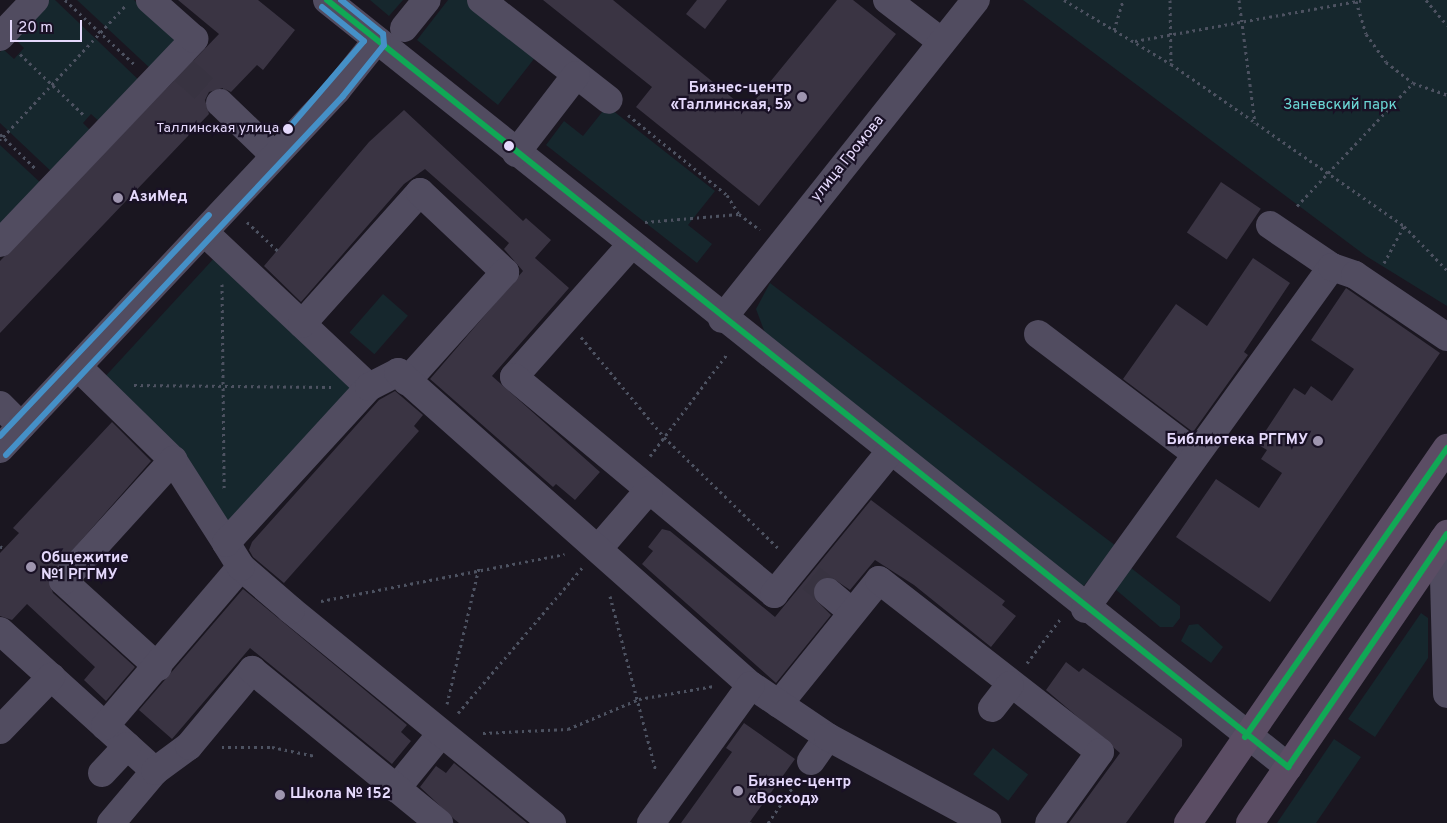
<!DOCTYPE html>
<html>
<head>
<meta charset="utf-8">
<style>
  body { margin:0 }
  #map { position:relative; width:1447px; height:823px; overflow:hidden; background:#1a1620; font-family:Overpass,sans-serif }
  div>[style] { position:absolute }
  .green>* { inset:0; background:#16272d; transform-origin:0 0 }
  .building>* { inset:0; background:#3a3443; transform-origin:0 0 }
  .minor-tunnel>* { height:28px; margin-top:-14px; transform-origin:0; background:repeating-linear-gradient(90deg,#383341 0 28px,transparent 0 42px) }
  .path>* { height:3px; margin-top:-1.5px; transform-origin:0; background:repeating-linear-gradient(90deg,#4d5261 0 2.5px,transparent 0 6.5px) }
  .minor>* { height:28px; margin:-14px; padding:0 14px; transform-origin:14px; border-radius:14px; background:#514c60 }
  .major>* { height:28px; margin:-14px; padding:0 14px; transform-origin:14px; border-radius:14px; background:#5b4d64 }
  .bus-1>* { height:6px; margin:-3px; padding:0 3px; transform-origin:3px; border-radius:3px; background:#10a855 }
  .bus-2>* { height:6px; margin:-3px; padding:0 3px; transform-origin:3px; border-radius:3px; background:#4590c7 }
  .bus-3>* { height:6px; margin:-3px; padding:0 3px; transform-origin:3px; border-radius:3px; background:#4590c7 }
  .dots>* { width:14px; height:14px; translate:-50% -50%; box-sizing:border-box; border:2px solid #191125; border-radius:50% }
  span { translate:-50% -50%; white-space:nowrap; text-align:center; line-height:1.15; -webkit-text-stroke:4.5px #191125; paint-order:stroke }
  .bus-label { font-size:14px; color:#e5d9fc }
  .right { translate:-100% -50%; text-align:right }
  .poi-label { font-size:15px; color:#e5d9fc; font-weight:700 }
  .left { translate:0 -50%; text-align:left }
  .park-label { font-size:15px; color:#6ad6d4 }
  .street-label { font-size:15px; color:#e5d9fc }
  .scale { position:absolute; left:10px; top:20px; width:72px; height:22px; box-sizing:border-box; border:2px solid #e5d9fc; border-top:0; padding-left:6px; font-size:15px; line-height:18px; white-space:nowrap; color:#e5d9fc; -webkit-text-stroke:4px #191125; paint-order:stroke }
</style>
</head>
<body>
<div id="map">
  <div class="green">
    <div style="clip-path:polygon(48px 0,55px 0,142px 83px,103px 125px,91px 114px,83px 123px,94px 134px,55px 175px,0 123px,0 52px,3px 49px,14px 59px,24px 48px,13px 37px)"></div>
    <div style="clip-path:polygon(77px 0,134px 0,178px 41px,152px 70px)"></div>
    <div style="clip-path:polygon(370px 0,403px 0,389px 16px)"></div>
    <div style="clip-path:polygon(448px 0,471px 0,537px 55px,498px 105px,417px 40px)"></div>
    <div style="clip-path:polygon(1023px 0,1447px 0,1447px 306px,1366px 256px)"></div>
    <div style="clip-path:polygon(607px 106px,715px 191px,688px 225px,712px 244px,697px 263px,546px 145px,564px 121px,583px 136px)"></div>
    <div style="clip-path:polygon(0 145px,43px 185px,0 227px)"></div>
    <div style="clip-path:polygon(217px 255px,359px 389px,227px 535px,101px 381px)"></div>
    <div style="clip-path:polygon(770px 283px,1116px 546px,1082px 588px,765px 333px,756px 309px)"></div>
    <div style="left:383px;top:294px;width:33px;height:51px;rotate:41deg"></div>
    <div style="clip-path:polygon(1131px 568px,1180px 606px,1180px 618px,1173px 627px,1160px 627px,1115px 589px)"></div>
    <div style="clip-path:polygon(1421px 613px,1428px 618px,1428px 658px,1375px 737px,1348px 719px)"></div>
    <div style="clip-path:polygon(1198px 624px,1223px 647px,1211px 663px,1181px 641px,1189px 625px)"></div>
    <div style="clip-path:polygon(1334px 739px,1361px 757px,1316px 823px,1277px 823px)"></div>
    <div style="left:993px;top:748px;width:44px;height:33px;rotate:37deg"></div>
  </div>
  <div class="building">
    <div style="clip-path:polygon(178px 0,258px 0,295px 30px,263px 70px,257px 65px,231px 92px,223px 88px,209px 92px,205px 100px,209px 114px,0 333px,0 261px,219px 34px)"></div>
    <div style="clip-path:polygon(543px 0,613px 0,747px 110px,837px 0,853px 0,896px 34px,759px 206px,636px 107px,652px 87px)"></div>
    <div style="clip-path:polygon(697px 0,727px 0,705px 29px,686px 14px)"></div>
    <div style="clip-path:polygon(404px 110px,523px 221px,526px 218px,551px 240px,535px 258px,569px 288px,492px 376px,600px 472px,575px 500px,556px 484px,553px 487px,430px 379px,523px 271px,504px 249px,509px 243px,425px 169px,404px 184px,301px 302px,264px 266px,369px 142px)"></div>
    <div style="left:1221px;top:182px;width:48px;height:61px;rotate:34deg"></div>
    <div style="clip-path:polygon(1253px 258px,1290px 283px,1244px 352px,1248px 355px,1193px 432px,1123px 379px,1176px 304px,1207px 326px)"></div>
    <div style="clip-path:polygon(1346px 288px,1440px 353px,1270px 602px,1176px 537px,1216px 479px,1259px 508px,1282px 473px,1261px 459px,1267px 450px,1257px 444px,1294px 388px,1305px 395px,1311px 386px,1332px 401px,1354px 369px,1311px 340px)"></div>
    <div style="clip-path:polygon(395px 391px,423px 415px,414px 426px,419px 431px,284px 583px,253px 557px,249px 550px,252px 542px,379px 400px)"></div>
    <div style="clip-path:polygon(112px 422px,151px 461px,48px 578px,53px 593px,135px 667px,106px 701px,84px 680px,95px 667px,27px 604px,12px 620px,0 616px,0 553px,19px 533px,13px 528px)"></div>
    <div style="clip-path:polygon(871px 500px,1005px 601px,1002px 605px,1016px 616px,991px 647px,914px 585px,875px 560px,850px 590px,831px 577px,816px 582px,814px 598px,831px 615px,776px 683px,642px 564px,653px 551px,648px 547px,662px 529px,670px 531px,775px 617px)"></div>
    <div style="clip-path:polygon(243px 589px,407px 725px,401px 732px,411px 741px,392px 764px,250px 648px,172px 739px,139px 710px)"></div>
    <div style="clip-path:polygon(1066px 662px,1079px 672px,1083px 668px,1182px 739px,1182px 746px,1126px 823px,1069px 823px,1120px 753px,1046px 690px)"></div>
    <div style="clip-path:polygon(744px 723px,795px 759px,749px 823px,681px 823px,732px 752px,726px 748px)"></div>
    <div style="clip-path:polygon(454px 763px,527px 823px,459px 823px,454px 819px,420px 787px,436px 766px,446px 773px)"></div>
  </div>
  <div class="minor-tunnel">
    <div style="left:183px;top:70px;width:50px;rotate:41.7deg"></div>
    <div style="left:811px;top:578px;width:22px;rotate:39deg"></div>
  </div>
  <div class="path">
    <div style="left:65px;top:0;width:94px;rotate:42.8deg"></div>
    <div style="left:1064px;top:0;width:125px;rotate:30.9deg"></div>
    <div style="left:1171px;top:64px;width:284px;rotate:34.8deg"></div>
    <div style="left:1404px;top:226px;width:62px;rotate:45.7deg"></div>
    <div style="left:1170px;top:0;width:64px;rotate:89.1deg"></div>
    <div style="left:1239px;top:0;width:124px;rotate:82.6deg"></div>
    <div style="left:1426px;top:0;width:33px;rotate:50deg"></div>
    <div style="left:1356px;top:1px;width:34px;rotate:73deg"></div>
    <div style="left:1366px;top:34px;width:34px;rotate:54deg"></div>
    <div style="left:1386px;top:62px;width:34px;rotate:38deg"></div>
    <div style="left:1413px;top:83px;width:36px;rotate:19deg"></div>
    <div style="left:1114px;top:30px;width:31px;rotate:-73deg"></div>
    <div style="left:1135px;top:41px;width:232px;rotate:-10.2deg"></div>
    <div style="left:20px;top:54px;width:91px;rotate:43.7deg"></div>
    <div style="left:628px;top:115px;width:127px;rotate:38.9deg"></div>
    <div style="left:727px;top:195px;width:22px;rotate:58deg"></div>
    <div style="left:739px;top:214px;width:26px;rotate:37deg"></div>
    <div style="left:0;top:134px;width:50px;rotate:44.2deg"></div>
    <div style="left:3px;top:137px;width:179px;rotate:-47deg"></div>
    <div style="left:0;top:138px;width:6px;rotate:90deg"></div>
    <div style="left:1297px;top:206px;width:169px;rotate:-46.7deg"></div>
    <div style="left:247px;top:222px;width:42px;rotate:43.1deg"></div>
    <div style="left:645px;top:222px;width:94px;rotate:-4.9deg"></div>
    <div style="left:1384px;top:263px;width:42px;rotate:-61.6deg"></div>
    <div style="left:222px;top:284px;width:206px;rotate:89.4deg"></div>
    <div style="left:581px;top:337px;width:130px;rotate:50.3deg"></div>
    <div style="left:664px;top:437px;width:159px;rotate:44.2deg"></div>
    <div style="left:134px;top:385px;width:197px;rotate:0.6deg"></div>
    <div style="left:650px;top:456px;width:129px;rotate:-52.9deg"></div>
    <div style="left:0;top:546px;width:5px;rotate:37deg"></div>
    <div style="left:610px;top:596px;width:181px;rotate:75.3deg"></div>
    <div style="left:321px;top:601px;width:248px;rotate:-10.9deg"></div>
    <div style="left:1027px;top:663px;width:56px;rotate:-52.9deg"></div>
    <div style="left:447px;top:704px;width:140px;rotate:-76.8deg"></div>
    <div style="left:458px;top:713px;width:191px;rotate:-49.5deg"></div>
    <div style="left:483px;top:733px;width:85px;rotate:-2.7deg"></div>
    <div style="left:568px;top:729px;width:77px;rotate:-22.9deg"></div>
    <div style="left:639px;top:699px;width:76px;rotate:-9.8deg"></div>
    <div style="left:222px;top:747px;width:50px"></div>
    <div style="left:272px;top:747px;width:44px;rotate:11.8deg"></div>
    <div style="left:750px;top:822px;width:1px;rotate:90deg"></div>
    <div style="left:768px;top:823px;width:51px;rotate:-55.4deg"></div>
  </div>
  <div class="minor">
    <div style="left:327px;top:0;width:1230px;rotate:38.59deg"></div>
    <div style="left:481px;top:0;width:162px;rotate:38deg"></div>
    <div style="left:887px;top:0;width:69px;rotate:37.4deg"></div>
    <div style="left:404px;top:28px;width:36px;rotate:-51deg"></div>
    <div style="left:0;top:37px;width:51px;rotate:-46.6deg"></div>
    <div style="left:220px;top:103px;width:76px;rotate:43.9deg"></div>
    <div style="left:516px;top:153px;width:98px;rotate:-52.4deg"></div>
    <div style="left:1270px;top:225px;width:75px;rotate:34.1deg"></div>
    <div style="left:204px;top:232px;width:226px;rotate:43.2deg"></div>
    <div style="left:0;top:243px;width:282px;rotate:-46.4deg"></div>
    <div style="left:194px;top:39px;width:59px;rotate:-138.4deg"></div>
    <div style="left:631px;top:245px;width:176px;rotate:131.6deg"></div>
    <div style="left:514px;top:377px;width:339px;rotate:39.8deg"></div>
    <div style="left:774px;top:594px;width:183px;rotate:-50.8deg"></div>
    <div style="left:722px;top:319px;width:408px;rotate:-51.5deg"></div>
    <div style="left:302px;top:324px;width:177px;rotate:-48.2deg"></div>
    <div style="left:420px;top:192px;width:117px;rotate:43.3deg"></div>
    <div style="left:505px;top:272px;width:147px;rotate:132deg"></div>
    <div style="left:1038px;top:334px;width:198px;rotate:37.2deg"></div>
    <div style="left:78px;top:367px;width:133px;rotate:44.4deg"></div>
    <div style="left:173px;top:460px;width:98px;rotate:57.4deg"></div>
    <div style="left:0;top:405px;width:30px;rotate:45deg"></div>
    <div style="left:0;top:449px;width:492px;rotate:-46.8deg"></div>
    <div style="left:337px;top:90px;width:64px;rotate:-51.3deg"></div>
    <div style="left:1443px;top:540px;width:154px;rotate:88.5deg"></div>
    <div style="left:598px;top:549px;width:78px;rotate:-49.2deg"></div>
    <div style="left:828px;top:592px;width:31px;rotate:40deg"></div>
    <div style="left:1085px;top:609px;width:422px;rotate:-54.2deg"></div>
    <div style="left:1332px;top:267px;width:24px;rotate:19deg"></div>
    <div style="left:1355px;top:275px;width:111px;rotate:34deg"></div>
    <div style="left:0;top:631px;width:209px;rotate:42.1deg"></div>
    <div style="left:158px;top:667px;width:128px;rotate:-137.8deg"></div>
    <div style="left:63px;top:581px;width:164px;rotate:-47.7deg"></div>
    <div style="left:779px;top:704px;width:159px;rotate:-51.1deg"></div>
    <div style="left:879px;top:580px;width:280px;rotate:37.9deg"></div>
    <div style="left:1100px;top:752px;width:87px;rotate:125.7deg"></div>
    <div style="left:992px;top:708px;width:29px;rotate:-52deg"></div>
    <div style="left:105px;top:726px;width:209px;rotate:-49.5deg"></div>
    <div style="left:0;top:730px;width:74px;rotate:-46.1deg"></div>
    <div style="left:811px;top:761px;width:29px;rotate:-55deg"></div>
    <div style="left:102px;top:773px;width:37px;rotate:-47deg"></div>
    <div style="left:396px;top:789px;width:70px;rotate:-50.8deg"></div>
    <div style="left:111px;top:823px;width:68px;rotate:-49.8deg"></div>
    <div style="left:155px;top:771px;width:42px;rotate:-36.3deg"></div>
    <div style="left:189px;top:746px;width:99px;rotate:-50.3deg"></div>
    <div style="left:252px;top:670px;width:242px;rotate:39.3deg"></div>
    <div style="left:552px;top:823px;width:337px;rotate:-140.8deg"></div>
    <div style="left:291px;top:610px;width:66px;rotate:-139.3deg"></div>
    <div style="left:241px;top:567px;width:28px;rotate:-122deg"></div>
    <div style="left:226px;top:543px;width:212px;rotate:-47.5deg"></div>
    <div style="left:369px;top:387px;width:33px;rotate:-27deg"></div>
    <div style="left:398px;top:372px;width:472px;rotate:41.6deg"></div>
    <div style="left:751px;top:685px;width:93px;rotate:34deg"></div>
    <div style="left:828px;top:737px;width:181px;rotate:28.4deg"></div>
    <div style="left:651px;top:823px;width:170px;rotate:-54.1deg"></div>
  </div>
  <div class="major">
    <div style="left:1188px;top:823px;width:456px;rotate:-55.4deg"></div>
    <div style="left:1250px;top:823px;width:350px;rotate:-55.7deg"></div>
  </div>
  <div class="bus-1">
    <div style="left:327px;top:0;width:1230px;rotate:38.59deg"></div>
    <div style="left:1288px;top:767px;width:282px;rotate:-55.7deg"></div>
    <div style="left:1245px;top:737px;width:353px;rotate:-55deg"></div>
  </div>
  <div class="bus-2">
    <div style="left:6px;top:455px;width:492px;rotate:-46.8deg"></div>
    <div style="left:343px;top:96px;width:65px;rotate:-51.2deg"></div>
    <div style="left:384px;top:45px;width:11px;rotate:-95deg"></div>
    <div style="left:383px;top:34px;width:54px;rotate:-141deg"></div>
  </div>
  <div class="bus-3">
    <div style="left:288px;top:129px;width:116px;rotate:-49.2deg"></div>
    <div style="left:364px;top:41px;width:54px;rotate:-141deg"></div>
    <div style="left:0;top:436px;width:304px;rotate:-46.6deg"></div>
  </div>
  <div class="dots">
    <div style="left:802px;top:97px;background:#9e95af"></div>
    <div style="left:288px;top:129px;background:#e5d9fc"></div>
    <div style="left:509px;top:146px;background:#e5d9fc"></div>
    <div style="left:118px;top:198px;background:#9e95af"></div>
    <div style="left:1318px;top:441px;background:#9e95af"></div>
    <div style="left:31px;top:567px;background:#9e95af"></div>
    <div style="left:738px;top:791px;background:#9e95af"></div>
    <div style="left:280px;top:795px;background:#9e95af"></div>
  </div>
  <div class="bus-label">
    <span class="right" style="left:279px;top:129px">Таллинская улица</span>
  </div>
  <div class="poi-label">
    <span class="right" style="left:792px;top:97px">Бизнес-центр<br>«Таллинская, 5»</span>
    <span class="left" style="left:129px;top:198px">АзиМед</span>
    <span class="right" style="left:1308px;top:441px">Библиотека РГГМУ</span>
    <span class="left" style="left:41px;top:567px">Общежитие<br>№1 РГГМУ</span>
    <span class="left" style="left:748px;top:791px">Бизнес-центр<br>«Восход»</span>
    <span class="left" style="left:290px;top:795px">Школа № 152</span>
  </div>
  <div class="park-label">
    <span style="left:1340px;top:106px">Заневский парк</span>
  </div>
  <div class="street-label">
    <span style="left:848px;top:159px;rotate:-51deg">улица Громова</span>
  </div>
  <div class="scale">20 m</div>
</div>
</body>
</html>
